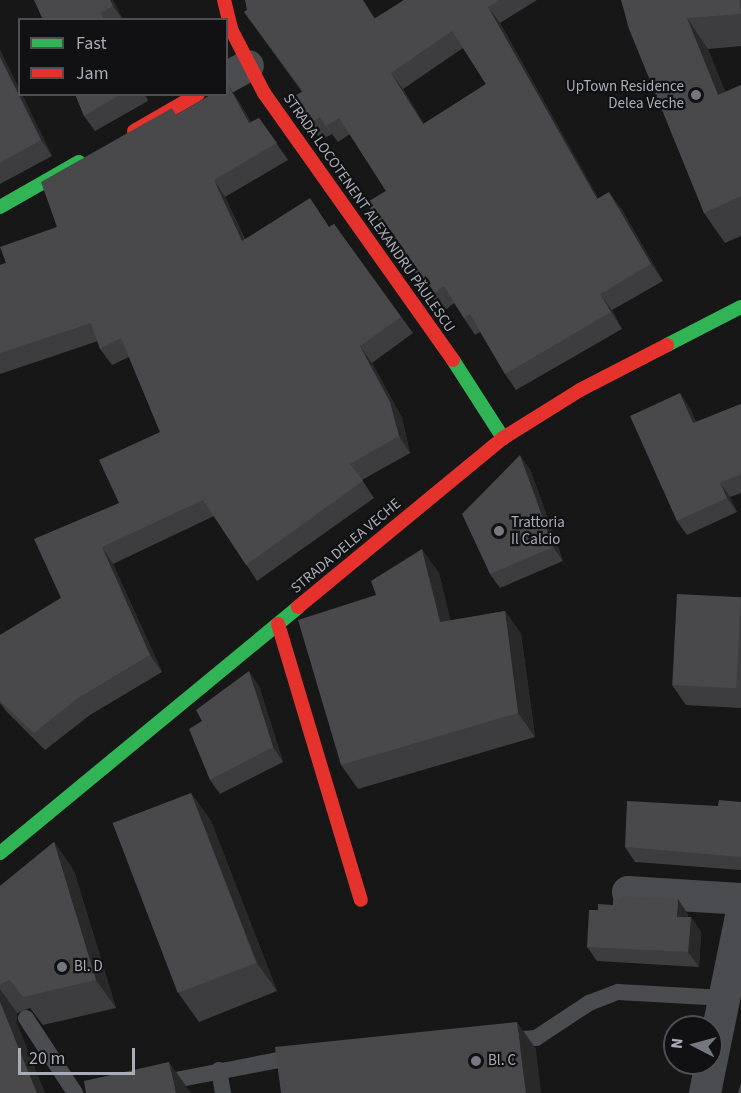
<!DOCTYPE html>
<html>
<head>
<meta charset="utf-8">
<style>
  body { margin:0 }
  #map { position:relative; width:741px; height:1093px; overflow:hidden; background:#171717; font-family:"Source Sans 3",sans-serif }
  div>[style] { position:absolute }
  .lane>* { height:16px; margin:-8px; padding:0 8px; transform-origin:8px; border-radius:8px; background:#4b4c50 }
  .street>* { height:32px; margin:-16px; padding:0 16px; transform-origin:16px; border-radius:16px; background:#4b4c50 }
  .fast>* { height:14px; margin:-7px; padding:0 7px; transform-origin:7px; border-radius:7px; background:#30b455 }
  .jam>* { height:14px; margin:-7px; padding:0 7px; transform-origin:7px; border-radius:7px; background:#e5322d }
  .wall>* { inset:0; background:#3d3d3f }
  .shaded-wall>* { inset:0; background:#29292a }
  .building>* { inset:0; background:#49494c; transform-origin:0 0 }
  .dots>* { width:16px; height:16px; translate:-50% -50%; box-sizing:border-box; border:3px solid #111113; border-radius:50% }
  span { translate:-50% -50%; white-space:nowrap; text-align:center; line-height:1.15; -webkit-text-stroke:4.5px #111113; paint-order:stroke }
  .poi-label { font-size:15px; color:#a8adb8 }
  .right { translate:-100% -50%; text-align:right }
  .left { translate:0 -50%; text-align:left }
  .street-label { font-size:15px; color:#a8adb8 }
  .legend { position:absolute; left:18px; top:18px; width:210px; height:78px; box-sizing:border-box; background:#111113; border:2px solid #4d4f55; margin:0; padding:8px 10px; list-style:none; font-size:18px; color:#a8adb8 }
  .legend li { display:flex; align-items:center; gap:12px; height:30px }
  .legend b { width:30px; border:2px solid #4d4f55 }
  .north { position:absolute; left:663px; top:1015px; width:60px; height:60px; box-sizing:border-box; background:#111113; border:2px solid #4d4f55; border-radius:50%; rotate:276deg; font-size:16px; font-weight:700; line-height:24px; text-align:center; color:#a8adb8 }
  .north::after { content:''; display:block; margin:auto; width:21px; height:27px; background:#757880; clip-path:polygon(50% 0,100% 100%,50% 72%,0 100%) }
  .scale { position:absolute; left:18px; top:1048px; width:117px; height:27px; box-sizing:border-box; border:3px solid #a8adb8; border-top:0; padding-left:8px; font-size:18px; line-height:21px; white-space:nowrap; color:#a8adb8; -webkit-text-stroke:4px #111113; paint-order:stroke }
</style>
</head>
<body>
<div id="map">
  <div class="lane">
    <div style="left:26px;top:1018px;width:90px;rotate:56.8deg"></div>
    <div style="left:508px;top:1040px;width:28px;rotate:-4deg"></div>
    <div style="left:536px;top:1038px;width:64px;rotate:-33.4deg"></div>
    <div style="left:589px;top:1003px;width:31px;rotate:-21deg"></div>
    <div style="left:618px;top:992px;width:107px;rotate:3.2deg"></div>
    <div style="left:219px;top:1070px;width:23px;rotate:80deg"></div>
    <div style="left:160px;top:1083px;width:142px;rotate:-11deg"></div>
  </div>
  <div class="street">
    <div style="left:226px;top:78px;width:25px;rotate:-29deg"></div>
    <div style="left:628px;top:892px;width:113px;rotate:3.5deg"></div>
    <div style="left:705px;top:1093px;width:181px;rotate:-78.5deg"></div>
  </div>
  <div class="fast">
    <div style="left:0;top:207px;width:91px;rotate:-29.7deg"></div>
    <div style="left:667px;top:345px;width:83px;rotate:-27.2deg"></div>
    <div style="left:453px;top:360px;width:93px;rotate:57.3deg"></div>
    <div style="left:0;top:853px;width:386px;rotate:-39.5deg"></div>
  </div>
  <div class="jam">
    <div style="left:224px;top:0;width:32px;rotate:76deg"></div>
    <div style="left:232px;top:31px;width:70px;rotate:62.7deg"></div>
    <div style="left:264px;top:93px;width:327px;rotate:54.7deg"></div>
    <div style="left:134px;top:131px;width:74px;rotate:-30deg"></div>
    <div style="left:298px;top:607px;width:266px;rotate:-39.5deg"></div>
    <div style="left:503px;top:438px;width:91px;rotate:-31.9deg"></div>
    <div style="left:580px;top:390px;width:98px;rotate:-27.3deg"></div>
    <div style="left:278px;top:624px;width:288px;rotate:73.3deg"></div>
  </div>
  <div class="wall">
    <div style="clip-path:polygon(113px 0,123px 20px,43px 20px)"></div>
    <div style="clip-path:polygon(evenodd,404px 0,537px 0,500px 23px,598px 198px,621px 208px,663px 281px,612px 310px,622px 329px,516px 390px,505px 374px,480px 332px,475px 335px,454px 303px,443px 312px,366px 203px,386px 191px,350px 134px,338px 142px,332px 134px,321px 140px,303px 115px,302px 92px,244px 12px,247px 10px,375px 18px,404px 0,463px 48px,486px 84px,424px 124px,403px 89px,463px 48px)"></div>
    <div style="clip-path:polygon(621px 0,741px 0,741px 46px,708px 49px,725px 92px,741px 85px,741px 236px,725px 243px,704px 213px)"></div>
    <div style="clip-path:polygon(0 50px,52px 156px,0 184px)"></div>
    <div style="clip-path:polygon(228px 85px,239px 102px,251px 122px,259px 118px,288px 160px,225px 197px,245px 239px,329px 227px,334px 224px,413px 333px,372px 363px,402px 418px,410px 453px,362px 480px,374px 498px,257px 581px,214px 516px,113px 564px,162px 672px,90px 715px,45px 750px,6px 711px,0 703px,0 635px,61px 598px,119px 503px,160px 432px,129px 357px,112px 365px,100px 349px,98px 341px,0 374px,0 265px,6px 263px,57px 227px,177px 115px)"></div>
    <div style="clip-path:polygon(75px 94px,145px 94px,148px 101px,95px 131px,84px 116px)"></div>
    <div style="clip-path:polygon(741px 404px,741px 493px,730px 497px,737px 512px,687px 535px,677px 521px,690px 408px,696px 422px)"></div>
    <div style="clip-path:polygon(530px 469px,563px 561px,500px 588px,490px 574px)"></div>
    <div style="clip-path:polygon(439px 573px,450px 621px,505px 611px,521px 634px,535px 737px,358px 789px,341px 765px,376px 595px)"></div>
    <div style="clip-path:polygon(741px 597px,741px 708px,686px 705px,672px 685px)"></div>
    <div style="clip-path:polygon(259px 686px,283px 762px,220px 794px,210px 780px,202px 721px)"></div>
    <div style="clip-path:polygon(191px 793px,211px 821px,277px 991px,199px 1022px,179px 994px)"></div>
    <div style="clip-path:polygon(741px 802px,741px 870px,635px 862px,625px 847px)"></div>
    <div style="clip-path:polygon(54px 842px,74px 871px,116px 1008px,43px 1025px,30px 1008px,17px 1013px,17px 1023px,0 1093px,0 886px)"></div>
    <div style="clip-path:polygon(688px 914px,688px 917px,691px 917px,701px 932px,699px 967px,597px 961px,587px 947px)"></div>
  </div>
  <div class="shaded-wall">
    <div style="clip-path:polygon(110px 0,113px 0,123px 20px,113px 6px)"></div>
    <div style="clip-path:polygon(488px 7px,500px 23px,608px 215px,597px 199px)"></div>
    <div style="clip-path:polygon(687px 18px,708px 49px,739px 126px,718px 95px)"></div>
    <div style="clip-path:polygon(0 50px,20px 90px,20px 94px,22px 94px,52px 156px,41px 140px,0 57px)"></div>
    <div style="clip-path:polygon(391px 73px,403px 89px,434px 141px,423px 124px)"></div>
    <div style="clip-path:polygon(228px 85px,239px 102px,261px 140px,249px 123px)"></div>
    <div style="clip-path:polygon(214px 180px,225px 197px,253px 258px,242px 241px)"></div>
    <div style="clip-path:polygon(609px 192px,621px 208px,663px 281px,651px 264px)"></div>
    <div style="clip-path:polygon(600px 294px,612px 310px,622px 329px,611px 312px)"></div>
    <div style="clip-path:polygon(360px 346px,372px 363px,402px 418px,410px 453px,399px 436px)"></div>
    <div style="clip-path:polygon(680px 393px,690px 408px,703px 438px,693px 423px)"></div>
    <div style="clip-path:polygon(520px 455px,530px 469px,563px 561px,553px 547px)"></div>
    <div style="clip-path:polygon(720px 483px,730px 497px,737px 512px,727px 498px)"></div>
    <div style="clip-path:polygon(102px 547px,113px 564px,162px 672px,150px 655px)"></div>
    <div style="clip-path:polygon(422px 549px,439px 573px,457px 646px,440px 622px)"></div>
    <div style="clip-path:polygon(505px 611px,521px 634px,535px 737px,518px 713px)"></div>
    <div style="clip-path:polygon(249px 671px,259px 686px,283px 762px,273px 747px)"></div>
    <div style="clip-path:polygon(191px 793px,211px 821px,277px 991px,257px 963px)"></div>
    <div style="clip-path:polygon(54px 842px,74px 871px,116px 1008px,96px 980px)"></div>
    <div style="clip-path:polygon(678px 899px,688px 914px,687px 931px,677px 917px)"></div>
    <div style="clip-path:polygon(691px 917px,701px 932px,699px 967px,688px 952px)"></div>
    <div style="clip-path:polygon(0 989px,17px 1013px,17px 1023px,45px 1093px,37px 1093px,0 1002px)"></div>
    <div style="clip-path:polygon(517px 1022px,536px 1049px,541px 1093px,526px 1093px)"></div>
    <div style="clip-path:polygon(169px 1062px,191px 1093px,176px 1093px)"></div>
  </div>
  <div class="building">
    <div style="clip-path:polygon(34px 0,110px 0,113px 6px,101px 13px,104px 20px,43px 20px)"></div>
    <div style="clip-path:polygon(evenodd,245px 0,363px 0,375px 19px,404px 0,499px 0,488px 7px,597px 199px,609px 192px,651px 264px,600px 294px,611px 312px,505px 374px,470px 314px,464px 318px,444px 286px,432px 295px,366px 203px,386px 191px,339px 118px,326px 126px,320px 117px,309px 124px,291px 98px,303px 91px,244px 12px,247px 10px,245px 0,452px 31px,486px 84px,423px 124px,391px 73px,452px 31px)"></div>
    <div style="clip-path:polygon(621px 0,739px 0,741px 14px,687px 18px,718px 95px,741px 85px,741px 196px,704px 213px,629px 29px)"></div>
    <div style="clip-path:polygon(0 57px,41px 140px,0 163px)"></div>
    <div style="clip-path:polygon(228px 85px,249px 123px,259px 118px,277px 143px,214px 180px,242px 241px,310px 198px,329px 227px,334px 224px,401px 317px,360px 346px,390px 402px,399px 436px,350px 464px,363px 481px,246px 565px,203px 500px,102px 547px,150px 655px,78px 698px,34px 733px,0 701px,0 635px,61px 598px,34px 539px,119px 503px,99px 460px,160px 432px,121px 338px,100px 349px,91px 323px,0 353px,0 265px,6px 263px,0 247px,57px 227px,41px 182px,172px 108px,176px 115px,212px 94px,226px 94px,226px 86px)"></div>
    <div style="clip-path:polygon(75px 94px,121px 94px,84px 116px)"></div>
    <div style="clip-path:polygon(680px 393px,693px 423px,741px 404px,741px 474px,720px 483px,727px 498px,677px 521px,630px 416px)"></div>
    <div style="clip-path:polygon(520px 455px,553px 547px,490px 574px,462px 514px)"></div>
    <div style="clip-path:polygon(422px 549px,440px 622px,505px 611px,518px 713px,341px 765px,298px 620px,376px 595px,371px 581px)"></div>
    <div style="left:677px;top:594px;width:64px;height:91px;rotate:3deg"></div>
    <div style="clip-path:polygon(249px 671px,273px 747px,210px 780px,189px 729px,202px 721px,196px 710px)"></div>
    <div style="left:191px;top:793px;width:182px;height:84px;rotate:69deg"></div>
    <div style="clip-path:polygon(719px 800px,741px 802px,741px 857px,625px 847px,627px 801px,718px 806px)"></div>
    <div style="clip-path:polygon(54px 842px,96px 980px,23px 997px,10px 980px,0 984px,0 886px)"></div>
    <div style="clip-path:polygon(622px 896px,678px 899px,677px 917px,691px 917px,688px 952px,587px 947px,589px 910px,598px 910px,598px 904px,613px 905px,613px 899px,622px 899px)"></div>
    <div style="clip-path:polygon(0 1002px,37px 1093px,0 1093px)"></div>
    <div style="clip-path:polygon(517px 1022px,526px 1093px,281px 1093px,275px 1047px)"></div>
    <div style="clip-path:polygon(169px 1062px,176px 1093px,86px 1093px,84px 1081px)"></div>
    <div style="clip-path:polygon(741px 1083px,741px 1093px,738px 1093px)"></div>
  </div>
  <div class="dots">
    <div style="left:696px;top:95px;background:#757880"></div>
    <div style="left:499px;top:531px;background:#757880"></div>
    <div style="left:62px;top:967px;background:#757880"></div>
    <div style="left:476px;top:1061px;background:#757880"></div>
  </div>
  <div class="poi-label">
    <span class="right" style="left:684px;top:95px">UpTown Residence<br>Delea Veche</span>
    <span class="left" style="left:511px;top:531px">Trattoria<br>Il Calcio</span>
    <span class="left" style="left:74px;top:967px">Bl. D</span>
    <span class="left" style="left:488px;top:1061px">Bl. C</span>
  </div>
  <div class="street-label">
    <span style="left:369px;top:213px;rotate:55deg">STRADA LOCOTENENT ALEXANDRU PĂULESCU</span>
    <span style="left:346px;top:546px;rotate:-40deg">STRADA DELEA VECHE</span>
  </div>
  <ul class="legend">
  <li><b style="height:8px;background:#30b455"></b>Fast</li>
  <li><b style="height:8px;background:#e5322d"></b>Jam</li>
  </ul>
  <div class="north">N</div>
  <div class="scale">20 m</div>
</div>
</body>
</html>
